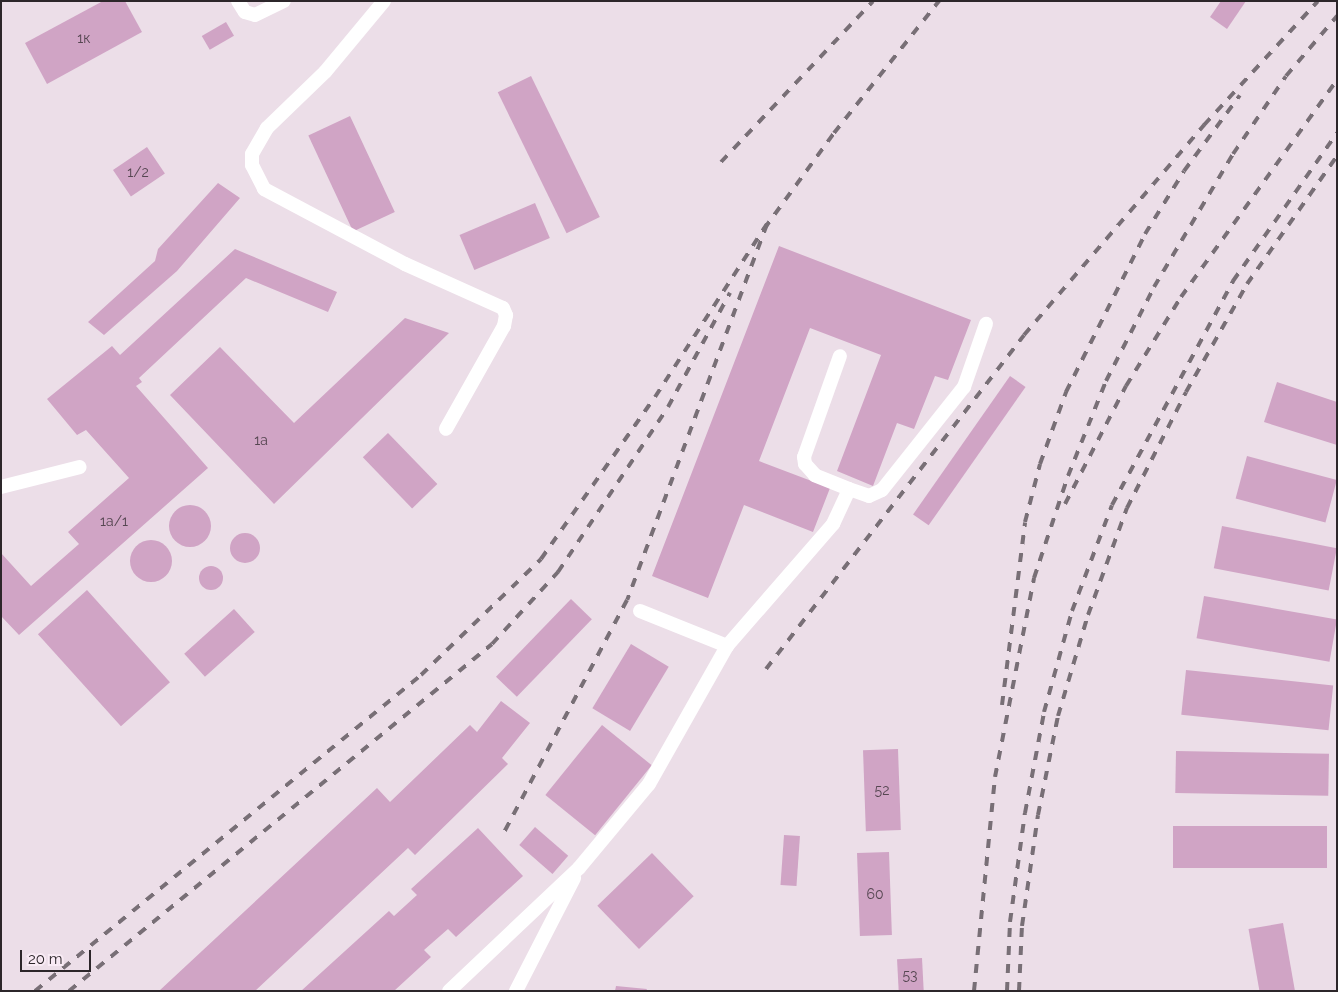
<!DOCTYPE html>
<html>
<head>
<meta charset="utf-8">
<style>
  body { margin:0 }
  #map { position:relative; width:1338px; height:992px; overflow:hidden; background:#ecdee8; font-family:Raleway,sans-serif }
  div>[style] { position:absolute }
  .building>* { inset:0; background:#d0a4c5; transform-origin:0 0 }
  .round { border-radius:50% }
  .lane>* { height:14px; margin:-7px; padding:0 7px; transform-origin:7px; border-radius:7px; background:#fff }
  .rail>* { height:4px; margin-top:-2px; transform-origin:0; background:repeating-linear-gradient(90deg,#786f76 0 9px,transparent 0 18px) }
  span { translate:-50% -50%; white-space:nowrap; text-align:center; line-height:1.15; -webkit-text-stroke:5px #f9ebf5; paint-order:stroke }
  .number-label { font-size:14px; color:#554651 }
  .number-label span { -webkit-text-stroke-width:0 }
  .frame { position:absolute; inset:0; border:2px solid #2c262a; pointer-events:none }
  .scale { position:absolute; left:20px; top:950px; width:71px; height:22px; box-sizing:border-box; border:2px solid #2c262a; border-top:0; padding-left:6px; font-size:15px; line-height:18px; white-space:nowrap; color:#2c262a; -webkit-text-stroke:4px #f9ebf5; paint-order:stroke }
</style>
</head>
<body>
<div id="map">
  <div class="building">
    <div style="clip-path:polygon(103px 1px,125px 1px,142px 32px,47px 84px,25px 43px)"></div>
    <div style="clip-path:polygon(1221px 1px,1246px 1px,1227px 29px,1210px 17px)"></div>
    <div style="left:226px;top:22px;width:16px;height:28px;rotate:60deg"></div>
    <div style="left:531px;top:76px;width:157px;height:37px;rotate:64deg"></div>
    <div style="left:350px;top:116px;width:106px;height:46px;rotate:65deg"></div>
    <div style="left:147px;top:147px;width:32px;height:41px;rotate:56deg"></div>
    <div style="clip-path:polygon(218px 183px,240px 198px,177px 271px,104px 335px,88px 322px,155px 261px,158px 249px)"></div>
    <div style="left:535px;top:203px;width:38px;height:82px;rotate:67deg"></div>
    <div style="clip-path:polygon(779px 246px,971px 320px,948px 380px,935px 376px,914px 429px,897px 423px,873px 486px,837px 471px,881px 355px,810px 328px,759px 461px,830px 488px,813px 532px,744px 505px,708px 598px,652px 576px)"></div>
    <div style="clip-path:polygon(235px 249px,337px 292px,328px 312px,246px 278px,139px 378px,142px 382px,136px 386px,208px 468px,19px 635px,1px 616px,1px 553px,31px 586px,79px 544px,68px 532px,129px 478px,86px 430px,77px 435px,47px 399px,112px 346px,120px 355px)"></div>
    <div style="clip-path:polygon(405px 318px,449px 333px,274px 504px,170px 395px,220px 347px,294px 423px)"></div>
    <div style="left:1010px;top:376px;width:19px;height:169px;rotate:35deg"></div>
    <div style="clip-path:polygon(1277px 382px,1337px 402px,1337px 445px,1264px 422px)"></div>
    <div style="left:388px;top:433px;width:71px;height:35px;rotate:46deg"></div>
    <div style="left:1247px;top:456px;width:93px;height:44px;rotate:15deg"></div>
    <div class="round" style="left:169px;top:505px;width:42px;height:42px"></div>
    <div style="left:1222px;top:526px;width:117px;height:43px;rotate:11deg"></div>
    <div class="round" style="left:230px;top:533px;width:30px;height:30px"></div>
    <div class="round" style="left:130px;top:540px;width:42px;height:42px"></div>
    <div class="round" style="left:199px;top:566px;width:24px;height:24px"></div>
    <div style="left:87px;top:590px;width:124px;height:66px;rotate:48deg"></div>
    <div style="left:1204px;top:596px;width:135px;height:43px;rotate:10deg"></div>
    <div style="left:571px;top:599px;width:29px;height:108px;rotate:44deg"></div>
    <div style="left:234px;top:609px;width:31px;height:67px;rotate:48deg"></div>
    <div style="left:631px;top:644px;width:44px;height:75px;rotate:31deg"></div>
    <div style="left:1186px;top:670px;width:148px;height:45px;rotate:6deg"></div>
    <div style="clip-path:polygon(501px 701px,530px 723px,502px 758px,508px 764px,415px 855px,408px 848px,255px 991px,159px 991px,377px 788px,390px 802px,470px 725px,477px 732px)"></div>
    <div style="left:602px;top:725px;width:64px;height:90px;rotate:39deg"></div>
    <div style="left:898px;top:749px;width:81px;height:35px;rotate:88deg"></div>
    <div style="left:1176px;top:751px;width:153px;height:42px;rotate:1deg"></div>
    <div style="left:1173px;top:826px;width:154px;height:42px"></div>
    <div style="left:535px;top:827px;width:44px;height:24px;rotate:41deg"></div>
    <div style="clip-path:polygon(478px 828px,523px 876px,456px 937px,448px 929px,424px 950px,431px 957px,394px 991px,301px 991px,389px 911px,394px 916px,417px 895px,411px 889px)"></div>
    <div style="left:784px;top:835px;width:16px;height:50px;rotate:4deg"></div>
    <div style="left:889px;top:852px;width:83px;height:32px;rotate:88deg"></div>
    <div style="left:652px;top:853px;width:60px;height:76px;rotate:46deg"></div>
    <div style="left:1283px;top:923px;width:69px;height:35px;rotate:80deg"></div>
    <div style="left:922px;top:958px;width:33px;height:25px;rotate:87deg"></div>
    <div style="clip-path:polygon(616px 986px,647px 989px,646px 991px,615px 991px)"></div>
  </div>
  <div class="lane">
    <div style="left:238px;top:1px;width:13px;rotate:58deg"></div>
    <div style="left:245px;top:12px;width:10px;rotate:17deg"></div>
    <div style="left:255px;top:15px;width:32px;rotate:-26deg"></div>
    <div style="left:384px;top:1px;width:92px;rotate:129.7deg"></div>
    <div style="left:325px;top:72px;width:81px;rotate:136deg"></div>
    <div style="left:267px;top:128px;width:30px;rotate:120deg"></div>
    <div style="left:252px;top:154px;width:11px;rotate:90deg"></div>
    <div style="left:252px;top:165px;width:27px;rotate:63deg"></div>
    <div style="left:264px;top:189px;width:160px;rotate:28deg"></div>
    <div style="left:405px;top:264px;width:107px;rotate:24.2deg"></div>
    <div style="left:503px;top:308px;width:8px;rotate:67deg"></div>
    <div style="left:506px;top:315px;width:11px;rotate:100deg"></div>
    <div style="left:504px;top:326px;width:118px;rotate:119.4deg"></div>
    <div style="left:1px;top:487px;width:81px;rotate:-14.2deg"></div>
    <div style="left:849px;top:489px;width:21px;rotate:19deg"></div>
    <div style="left:869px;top:496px;width:14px;rotate:-25deg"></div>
    <div style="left:882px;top:490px;width:132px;rotate:-51.5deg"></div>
    <div style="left:964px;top:387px;width:67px;rotate:-70.8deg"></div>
    <div style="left:640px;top:611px;width:94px;rotate:21.9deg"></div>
    <div style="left:449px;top:991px;width:179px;rotate:-43.4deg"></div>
    <div style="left:579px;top:868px;width:109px;rotate:-50.2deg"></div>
    <div style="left:649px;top:784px;width:159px;rotate:-60.5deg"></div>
    <div style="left:727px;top:646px;width:162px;rotate:-49deg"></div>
    <div style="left:833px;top:524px;width:38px;rotate:-65deg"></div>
    <div style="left:849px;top:489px;width:37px;rotate:-158deg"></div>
    <div style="left:815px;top:475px;width:15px;rotate:-132deg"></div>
    <div style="left:805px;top:464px;width:7px;rotate:-98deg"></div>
    <div style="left:804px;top:457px;width:107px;rotate:-70.4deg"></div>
    <div style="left:516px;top:991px;width:127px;rotate:-62.8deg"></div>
  </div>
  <div class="rail">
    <div style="left:721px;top:162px;width:221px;rotate:-46.6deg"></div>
    <div style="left:764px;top:229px;width:119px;rotate:-53.9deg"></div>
    <div style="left:834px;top:133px;width:169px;rotate:-51.5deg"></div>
    <div style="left:1065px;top:504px;width:133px;rotate:-62.7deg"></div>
    <div style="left:1126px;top:386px;width:105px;rotate:-58.3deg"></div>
    <div style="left:1181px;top:297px;width:267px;rotate:-54.3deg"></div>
    <div style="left:766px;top:669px;width:422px;rotate:-52.3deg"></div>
    <div style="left:1024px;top:335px;width:277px;rotate:-49.4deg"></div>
    <div style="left:1204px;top:125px;width:168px;rotate:-47.4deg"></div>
    <div style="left:1002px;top:705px;width:184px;rotate:-82.8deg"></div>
    <div style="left:1025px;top:522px;width:60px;rotate:-75.5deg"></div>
    <div style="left:1040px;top:464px;width:77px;rotate:-70.1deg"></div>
    <div style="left:1066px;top:392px;width:177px;rotate:-63.4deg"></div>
    <div style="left:1145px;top:234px;width:74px;rotate:-58.2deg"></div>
    <div style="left:1184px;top:171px;width:94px;rotate:-53.6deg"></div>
    <div style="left:35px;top:991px;width:499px;rotate:-39.3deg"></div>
    <div style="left:421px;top:675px;width:167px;rotate:-44deg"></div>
    <div style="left:541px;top:559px;width:198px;rotate:-54.9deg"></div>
    <div style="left:655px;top:397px;width:206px;rotate:-57.1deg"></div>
    <div style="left:767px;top:224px;width:401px;rotate:110.4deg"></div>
    <div style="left:627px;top:600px;width:265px;rotate:117.9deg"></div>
    <div style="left:69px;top:991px;width:547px;rotate:-39.36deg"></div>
    <div style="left:492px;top:644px;width:98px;rotate:-47.5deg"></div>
    <div style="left:558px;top:572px;width:198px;rotate:-56.3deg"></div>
    <div style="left:668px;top:407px;width:130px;rotate:-61.5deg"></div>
    <div style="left:974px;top:991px;width:215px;rotate:-84.4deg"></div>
    <div style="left:995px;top:777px;width:203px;rotate:-78.9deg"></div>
    <div style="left:1034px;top:578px;width:108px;rotate:-71.6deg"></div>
    <div style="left:1068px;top:476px;width:102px;rotate:-68.2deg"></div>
    <div style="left:1106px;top:381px;width:106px;rotate:-62.9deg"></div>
    <div style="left:1154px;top:287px;width:155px;rotate:-59.3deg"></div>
    <div style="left:1233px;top:154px;width:94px;rotate:-55.8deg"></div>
    <div style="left:1286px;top:76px;width:79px;rotate:-49.6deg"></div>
    <div style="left:1007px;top:991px;width:69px;rotate:-87.5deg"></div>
    <div style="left:1010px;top:922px;width:110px;rotate:-82.2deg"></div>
    <div style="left:1025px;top:813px;width:103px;rotate:-79.3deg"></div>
    <div style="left:1044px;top:712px;width:105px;rotate:-74.5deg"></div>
    <div style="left:1072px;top:611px;width:113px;rotate:-69.3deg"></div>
    <div style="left:1112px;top:505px;width:255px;rotate:-61.6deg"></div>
    <div style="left:1233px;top:281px;width:181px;rotate:-54.9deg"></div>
    <div style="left:1019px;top:991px;width:65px;rotate:-87.4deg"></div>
    <div style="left:1022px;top:926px;width:112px;rotate:-81.8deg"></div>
    <div style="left:1038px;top:815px;width:101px;rotate:-78.6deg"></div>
    <div style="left:1058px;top:716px;width:105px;rotate:-73.5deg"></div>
    <div style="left:1088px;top:615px;width:114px;rotate:-70deg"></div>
    <div style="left:1127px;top:508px;width:130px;rotate:-63deg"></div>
    <div style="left:1186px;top:392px;width:124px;rotate:-60.5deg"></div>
    <div style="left:1247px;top:284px;width:156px;rotate:-54.9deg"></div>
  </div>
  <div class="number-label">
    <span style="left:84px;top:38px">1к</span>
    <span style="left:138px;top:172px">1/2</span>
    <span style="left:261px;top:440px">1а</span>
    <span style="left:114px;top:521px">1а/1</span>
    <span style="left:882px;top:790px">52</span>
    <span style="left:875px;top:894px">60</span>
    <span style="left:910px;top:975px">53</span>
  </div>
  <div class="frame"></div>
  <div class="scale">20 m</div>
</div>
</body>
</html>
